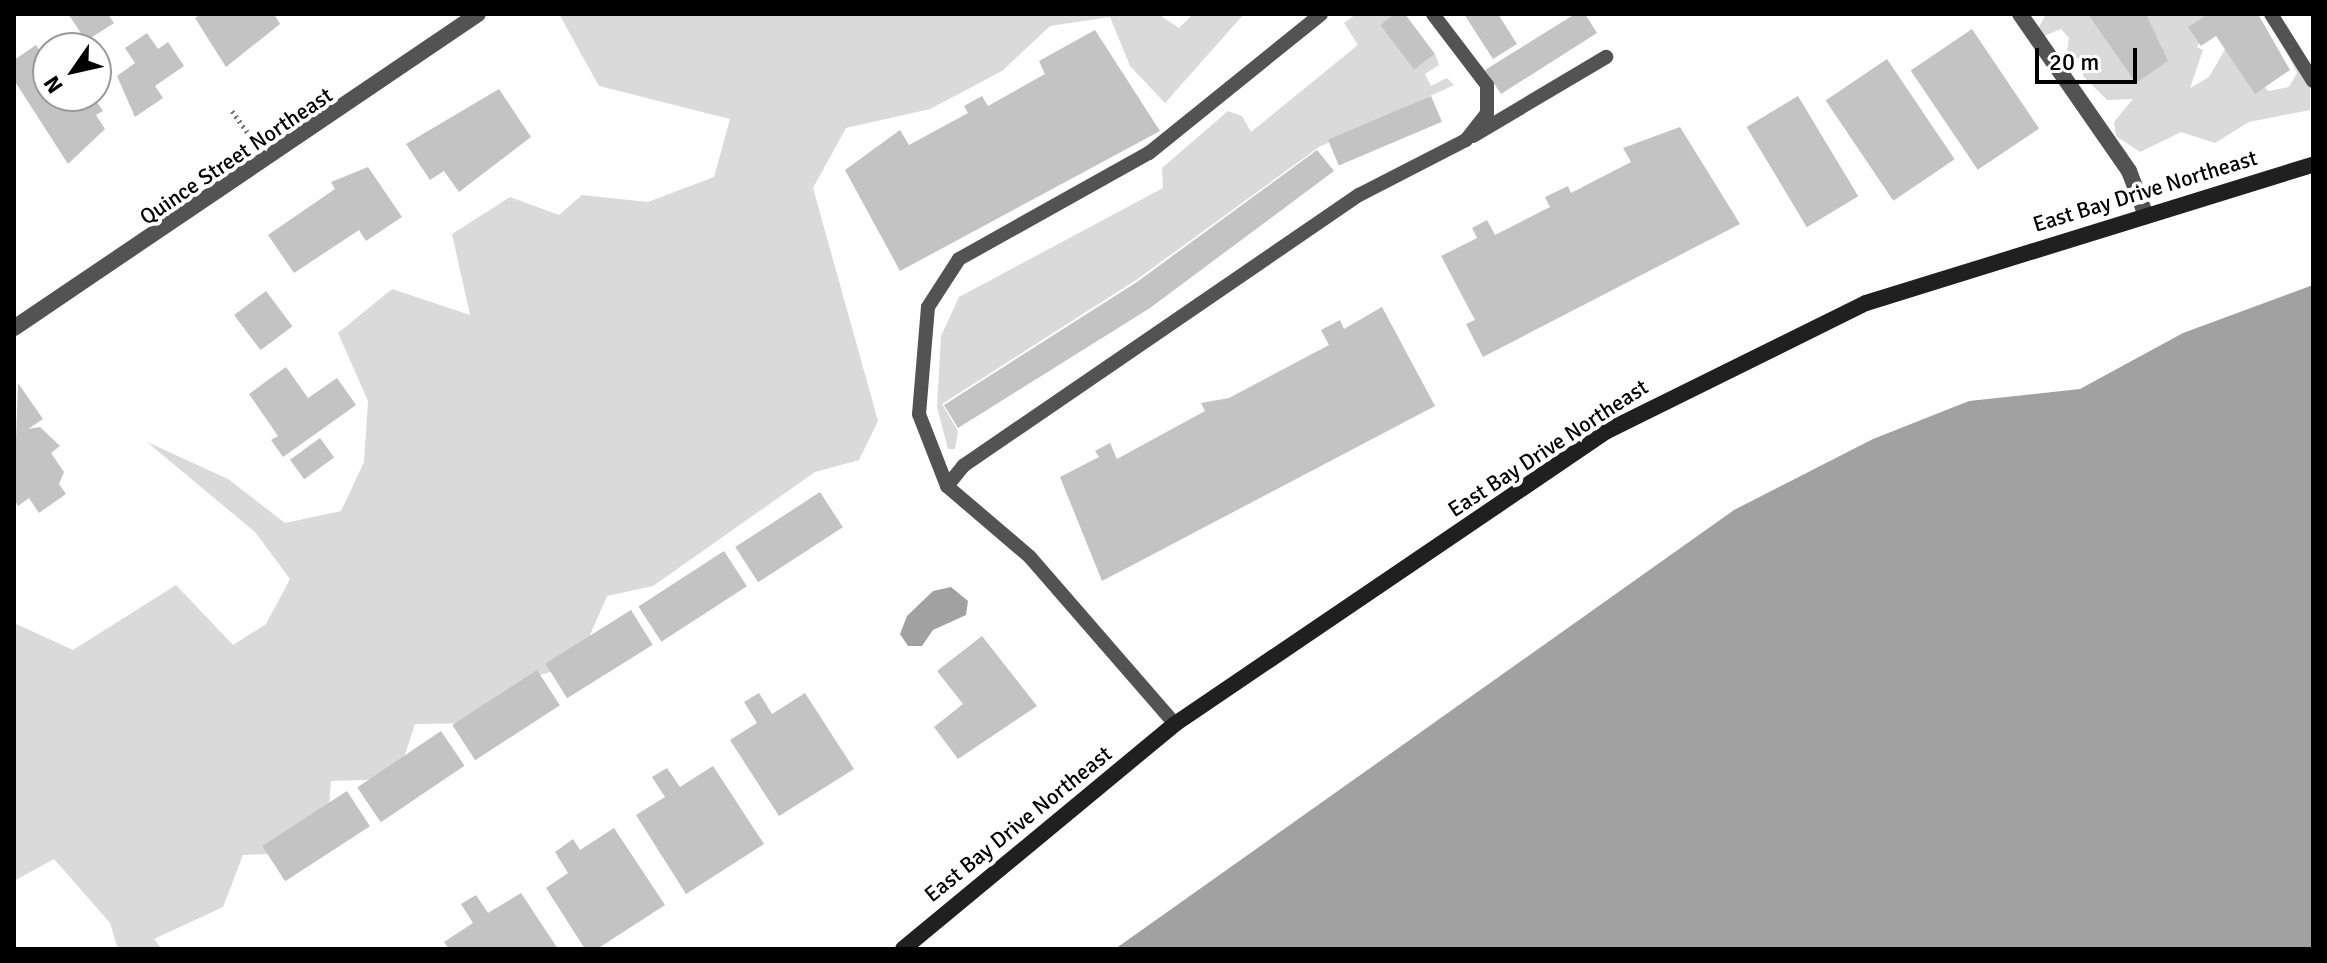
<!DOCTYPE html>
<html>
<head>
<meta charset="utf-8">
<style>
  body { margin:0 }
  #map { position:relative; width:2327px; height:963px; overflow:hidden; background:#fff; font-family:Signika,sans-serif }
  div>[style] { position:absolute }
  .green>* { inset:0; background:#dadada }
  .water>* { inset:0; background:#a1a1a1 }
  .building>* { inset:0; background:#c3c3c3; transform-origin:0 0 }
  .path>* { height:5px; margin-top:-2.5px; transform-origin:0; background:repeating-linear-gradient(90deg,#757575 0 2px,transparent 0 6px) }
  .lane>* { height:14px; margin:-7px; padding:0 7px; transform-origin:7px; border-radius:7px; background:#535353 }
  .street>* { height:16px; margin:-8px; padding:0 8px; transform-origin:8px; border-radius:8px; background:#535353 }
  .secondary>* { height:16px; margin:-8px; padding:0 8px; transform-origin:8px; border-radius:8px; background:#202020 }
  span { translate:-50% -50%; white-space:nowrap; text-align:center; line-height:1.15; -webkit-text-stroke:8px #fff; paint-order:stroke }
  .street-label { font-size:22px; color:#000 }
  .frame { position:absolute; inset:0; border:16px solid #000; pointer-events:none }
  .north { position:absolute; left:32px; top:32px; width:80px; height:80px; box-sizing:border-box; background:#fff; border:2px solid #999; border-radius:50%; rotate:236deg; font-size:22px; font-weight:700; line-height:32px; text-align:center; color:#000 }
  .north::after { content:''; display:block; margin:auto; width:28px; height:36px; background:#000; clip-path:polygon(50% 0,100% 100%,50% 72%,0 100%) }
  .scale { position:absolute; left:2035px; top:48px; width:102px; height:36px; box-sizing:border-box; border:4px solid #000; border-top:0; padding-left:10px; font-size:24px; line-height:28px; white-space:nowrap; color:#000; -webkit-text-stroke:6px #fff; paint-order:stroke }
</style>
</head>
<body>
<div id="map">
  <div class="green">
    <div style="clip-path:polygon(559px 14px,1158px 14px,1179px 28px,1193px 14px,1244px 14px,1165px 103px,1130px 66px,1110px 17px,1050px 26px,1002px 71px,930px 109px,846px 128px,813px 188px,878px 421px,859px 460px,815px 472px,653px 586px,607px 596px,577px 665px,521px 680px,490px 723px,415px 724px,397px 779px,331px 781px,327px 832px,294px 853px,243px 855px,223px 907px,154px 939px,162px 949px,118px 949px,110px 923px,54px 859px,14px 881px,14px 623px,73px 650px,176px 585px,233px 645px,266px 624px,290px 579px,255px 532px,147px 442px,228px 479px,285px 523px,341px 511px,364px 462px,368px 401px,338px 333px,392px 289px,470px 315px,452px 234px,510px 197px,559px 215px,582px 195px,648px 202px,714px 177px,730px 119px,599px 86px)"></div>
    <div style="clip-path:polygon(1356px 14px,1394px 14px,1380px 25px,1414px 70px,1435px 54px,1439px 65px,1425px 74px,1431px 86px,1447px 78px,1454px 85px,1319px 147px,1136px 280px,942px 404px,958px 431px,955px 449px,948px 449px,937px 407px,941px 336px,959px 297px,1163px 188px,1162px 168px,1228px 111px,1242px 116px,1251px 132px,1358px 45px,1344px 23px)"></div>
    <div style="clip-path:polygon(2046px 14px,2217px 14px,2197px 47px,2203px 50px,2190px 88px,2209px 77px,2228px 44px,2268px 91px,2289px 87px,2297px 73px,2281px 41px,2310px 88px,2310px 110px,2249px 122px,2215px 143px,2181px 132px,2140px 152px,2116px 136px,2114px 122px,2133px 99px,2107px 100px,2083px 76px,2084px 58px,2066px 58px,2069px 38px,2061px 29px,2044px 36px,2038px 29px)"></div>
  </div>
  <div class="water">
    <div style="clip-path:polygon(2313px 285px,2313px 949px,1115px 949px,1734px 510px,1873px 439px,1969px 401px,2080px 389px,2183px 333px)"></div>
    <div style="clip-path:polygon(951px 587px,968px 601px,966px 615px,933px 630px,922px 646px,908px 646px,900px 634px,907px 616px,933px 591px)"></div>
  </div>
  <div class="building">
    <div style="clip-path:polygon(108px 14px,114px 23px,86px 41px,69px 15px)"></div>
    <div style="clip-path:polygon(201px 14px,274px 14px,280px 24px,226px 67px,195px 18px)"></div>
    <div style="clip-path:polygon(1394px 14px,1405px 14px,1435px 54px,1414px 70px,1380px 25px)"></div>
    <div style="clip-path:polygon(1464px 14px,1498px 14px,1517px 44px,1493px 59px)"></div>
    <div style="clip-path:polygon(1575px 14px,1585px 14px,1597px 33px,1501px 94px,1485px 70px)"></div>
    <div style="clip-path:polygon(2088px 14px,2146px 14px,2168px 61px,2136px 83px)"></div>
    <div style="clip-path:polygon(2208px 14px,2258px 14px,2290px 70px,2255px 94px,2216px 36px,2201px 46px,2188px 27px)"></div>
    <div style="left:1972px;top:29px;width:120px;height:74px;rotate:56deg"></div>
    <div style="clip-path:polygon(1095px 30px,1160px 131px,900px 271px,845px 170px,900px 130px,909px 145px,968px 113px,964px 106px,982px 96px,988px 106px,1045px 74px,1039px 61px)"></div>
    <div style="clip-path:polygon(147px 33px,158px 49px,168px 42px,184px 66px,155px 86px,163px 98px,135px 117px,117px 76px,135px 63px,125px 48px)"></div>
    <div style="clip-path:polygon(36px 45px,41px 53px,48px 48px,48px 96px,93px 96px,103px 111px,96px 115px,105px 129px,68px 164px,14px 80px,14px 60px)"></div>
    <div style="left:1887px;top:59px;width:121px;height:74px;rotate:56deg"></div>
    <div style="clip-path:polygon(499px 89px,531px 137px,459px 192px,444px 171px,430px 180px,406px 144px)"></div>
    <div style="left:1431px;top:96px;width:28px;height:112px;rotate:67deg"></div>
    <div style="left:1798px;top:96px;width:117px;height:60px;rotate:59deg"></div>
    <div style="clip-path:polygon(1680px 127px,1740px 224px,1483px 357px,1466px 324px,1475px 320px,1441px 256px,1477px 238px,1472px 228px,1487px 220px,1495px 235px,1550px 207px,1545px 197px,1568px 186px,1571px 193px,1631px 162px,1623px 148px)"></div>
    <div style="clip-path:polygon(1317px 150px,1334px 171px,1150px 308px,958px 428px,944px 405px,1137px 282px)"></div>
    <div style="clip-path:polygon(368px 167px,402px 217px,366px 241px,359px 230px,294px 273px,268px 235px,335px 189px,331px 182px)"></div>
    <div style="left:266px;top:291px;width:44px;height:40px;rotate:53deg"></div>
    <div style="clip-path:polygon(1382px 307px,1435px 406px,1102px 581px,1060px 477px,1099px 457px,1095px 451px,1110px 443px,1117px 459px,1205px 411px,1201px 403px,1229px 398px,1329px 345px,1321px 330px,1340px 320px,1344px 329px)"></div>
    <div style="clip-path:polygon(286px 367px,308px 398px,337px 378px,356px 405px,283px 457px,271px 440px,278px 436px,249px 394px)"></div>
    <div style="clip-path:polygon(18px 383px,43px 419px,28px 429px,40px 427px,60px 446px,51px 453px,64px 472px,59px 484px,66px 494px,39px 513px,29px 498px,18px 506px,14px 499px)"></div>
    <div style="left:320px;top:438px;width:24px;height:37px;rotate:54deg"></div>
    <div style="left:820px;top:492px;width:42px;height:101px;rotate:57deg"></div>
    <div style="left:724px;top:551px;width:42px;height:102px;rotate:57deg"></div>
    <div style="left:631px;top:610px;width:41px;height:101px;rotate:58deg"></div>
    <div style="clip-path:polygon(982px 636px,1037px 706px,958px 759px,934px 727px,963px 704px,937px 671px)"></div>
    <div style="left:537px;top:670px;width:42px;height:101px;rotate:57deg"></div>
    <div style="clip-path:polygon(759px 693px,772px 714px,805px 693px,854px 769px,779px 816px,730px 740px,757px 723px,744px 702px)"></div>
    <div style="left:441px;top:731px;width:42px;height:101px;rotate:56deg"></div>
    <div style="clip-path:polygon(713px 766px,764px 844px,686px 894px,636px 815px,665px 797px,652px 777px,667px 768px,680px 787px)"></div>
    <div style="left:347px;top:791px;width:42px;height:101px;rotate:57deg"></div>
    <div style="clip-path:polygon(614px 828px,665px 905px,597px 949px,585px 949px,546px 888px,568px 873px,555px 852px,573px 839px,580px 850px)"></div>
    <div style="clip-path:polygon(521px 893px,558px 949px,449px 949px,444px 942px,473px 923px,461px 904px,476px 895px,488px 913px)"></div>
  </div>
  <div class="path">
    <div style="left:232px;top:111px;width:26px;rotate:54deg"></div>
  </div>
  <div class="lane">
    <div style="left:2271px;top:14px;width:79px;rotate:57.9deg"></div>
    <div style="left:1473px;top:136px;width:155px;rotate:-30.7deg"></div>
    <div style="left:947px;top:486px;width:26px;rotate:-51deg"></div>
    <div style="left:963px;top:466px;width:480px;rotate:-34.4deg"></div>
    <div style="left:1359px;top:195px;width:120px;rotate:-27.2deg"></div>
    <div style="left:1466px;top:140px;width:34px;rotate:-52deg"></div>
    <div style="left:1487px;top:113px;width:28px;rotate:-90deg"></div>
    <div style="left:1487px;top:85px;width:89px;rotate:-127.3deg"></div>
    <div style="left:1175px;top:724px;width:221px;rotate:-131deg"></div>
    <div style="left:1030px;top:557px;width:109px;rotate:-139.5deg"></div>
    <div style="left:947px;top:486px;width:77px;rotate:-111.3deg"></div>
    <div style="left:919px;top:414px;width:107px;rotate:-85.2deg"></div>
    <div style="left:928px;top:307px;width:57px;rotate:-57.1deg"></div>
    <div style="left:959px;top:259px;width:218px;rotate:-29.2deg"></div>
    <div style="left:1149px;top:153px;width:221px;rotate:-38.9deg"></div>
  </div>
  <div class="street">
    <div style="left:2020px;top:14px;width:191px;rotate:55.2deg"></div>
    <div style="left:2129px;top:171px;width:45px;rotate:69.1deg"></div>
    <div style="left:14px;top:328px;width:560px;rotate:-34.09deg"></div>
  </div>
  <div class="secondary">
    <div style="left:903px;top:949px;width:353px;rotate:-39.6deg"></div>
    <div style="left:1175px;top:724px;width:522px;rotate:-34.15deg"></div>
    <div style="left:1607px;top:431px;width:289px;rotate:-26.3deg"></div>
    <div style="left:1866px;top:303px;width:468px;rotate:-17.2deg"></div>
  </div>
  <div class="street-label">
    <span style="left:236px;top:156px;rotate:-34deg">Quince Street Northeast</span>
    <span style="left:2145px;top:191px;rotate:-17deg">East Bay Drive Northeast</span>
    <span style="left:1548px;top:448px;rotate:-33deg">East Bay Drive Northeast</span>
    <span style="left:1018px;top:824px;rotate:-39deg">East Bay Drive Northeast</span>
  </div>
  <div class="frame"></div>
  <div class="north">N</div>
  <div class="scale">20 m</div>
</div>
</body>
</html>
